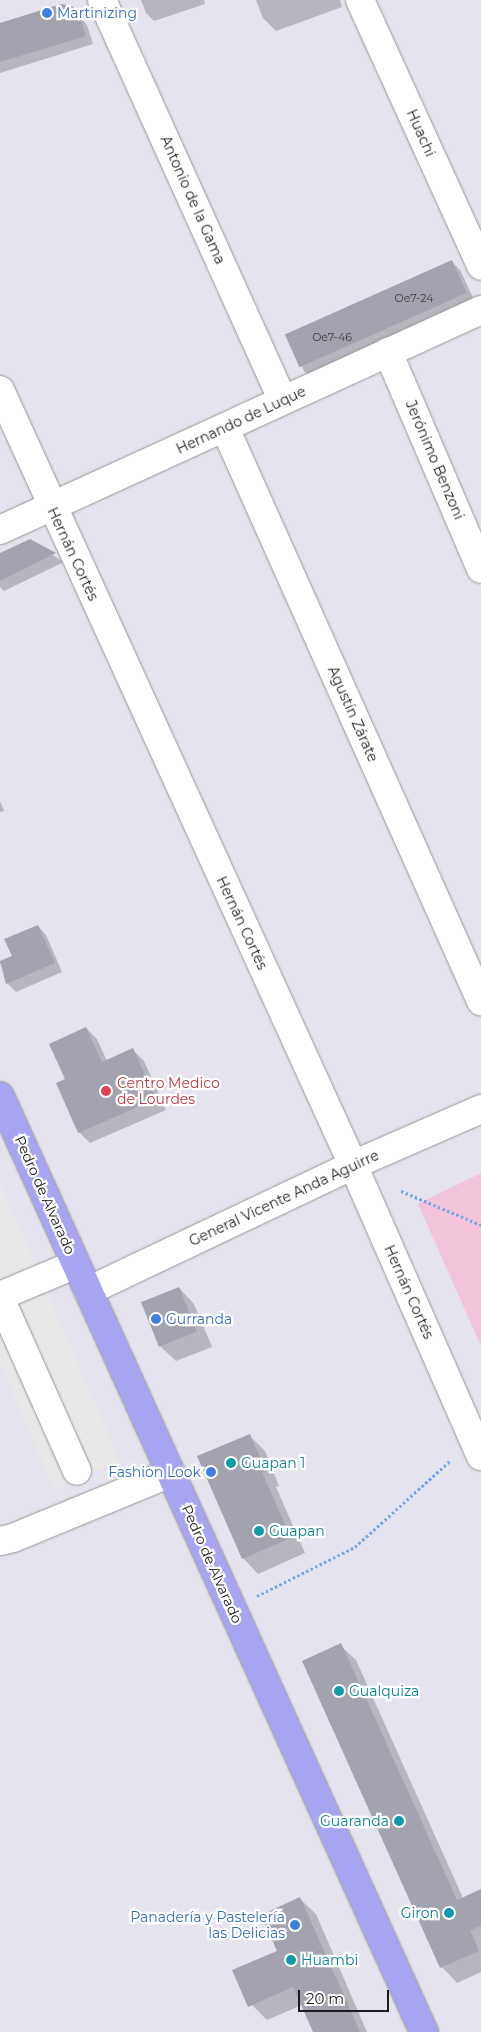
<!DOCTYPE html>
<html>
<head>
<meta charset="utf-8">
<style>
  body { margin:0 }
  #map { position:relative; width:481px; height:2032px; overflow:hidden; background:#e5e3ed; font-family:Montserrat,sans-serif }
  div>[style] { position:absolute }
  .park>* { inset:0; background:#f3c4d9 }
  .parking>* { inset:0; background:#e8e8e8 }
  .shadow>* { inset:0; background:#0003 }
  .building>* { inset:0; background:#a2a3ae; transform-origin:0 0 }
  .path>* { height:3px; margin-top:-1.5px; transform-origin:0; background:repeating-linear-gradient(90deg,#77a7ea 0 2.5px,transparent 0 5px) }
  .roads { filter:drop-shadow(0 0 1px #969696) drop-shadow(0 0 1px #969696) }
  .minor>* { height:28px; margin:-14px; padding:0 14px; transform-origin:14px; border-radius:14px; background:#fff }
  .major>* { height:28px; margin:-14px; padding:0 14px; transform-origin:14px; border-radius:14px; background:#a7a4f1 }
  .dots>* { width:14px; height:14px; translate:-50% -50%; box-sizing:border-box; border:2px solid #fff; border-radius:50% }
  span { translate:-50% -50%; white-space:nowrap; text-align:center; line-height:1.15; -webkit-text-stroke:4.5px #fff; paint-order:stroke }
  .number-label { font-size:11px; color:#3e3e40 }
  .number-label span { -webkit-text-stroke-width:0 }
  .shop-label { font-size:14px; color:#366cbe }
  .left { translate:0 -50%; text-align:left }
  .right { translate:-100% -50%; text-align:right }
  .street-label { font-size:14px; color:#1c1c1c }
  .health-label { font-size:14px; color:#be3a42 }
  .culture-label { font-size:14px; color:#0d838f }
  .scale { position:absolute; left:298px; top:1990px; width:91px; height:22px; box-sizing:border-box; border:2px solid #1c1c1c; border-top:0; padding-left:6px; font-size:15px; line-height:18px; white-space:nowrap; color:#1c1c1c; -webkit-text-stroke:4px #fff; paint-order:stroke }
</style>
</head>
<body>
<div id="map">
  <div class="park">
    <div style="clip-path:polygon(481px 1173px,481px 1346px,418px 1204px)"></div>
  </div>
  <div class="parking">
    <div style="clip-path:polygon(0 1183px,120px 1461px,54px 1489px,0 1363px)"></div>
  </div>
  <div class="shadow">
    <div style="clip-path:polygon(141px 0,204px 0,205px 4px,154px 21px,146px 13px)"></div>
    <div style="clip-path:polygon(256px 0,340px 0,342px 7px,276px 31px,263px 18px)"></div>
    <div style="clip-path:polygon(71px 7px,87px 25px,93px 44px,0 73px,0 24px)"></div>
    <div style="clip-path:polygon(451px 261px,460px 270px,475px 302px,313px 379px,304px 371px,289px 338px)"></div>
    <div style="clip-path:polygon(30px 541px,64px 562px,4px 591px,0 587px,0 555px)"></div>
    <div style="clip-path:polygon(0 801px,4px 811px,0 812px)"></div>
    <div style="clip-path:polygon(38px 926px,46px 935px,62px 972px,16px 992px,7px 983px,0 962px,13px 956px)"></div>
    <div style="clip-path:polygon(86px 1028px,97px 1039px,107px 1061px,133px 1050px,144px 1061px,166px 1110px,90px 1143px,79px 1132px,66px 1079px)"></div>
    <div style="clip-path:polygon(179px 1288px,194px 1304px,212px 1347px,176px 1361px,160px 1346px)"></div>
    <div style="clip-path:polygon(249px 1435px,265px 1451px,279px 1486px,276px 1487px,305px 1553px,258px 1574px,243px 1558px)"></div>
    <div style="clip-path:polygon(340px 1645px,356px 1660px,463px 1898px,481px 1891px,481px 1972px,457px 1983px,442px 1967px,304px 1662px)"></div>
    <div style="clip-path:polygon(300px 1899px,316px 1914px,367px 2032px,314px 2032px,302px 2005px,267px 2020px,252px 2005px)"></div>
  </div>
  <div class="building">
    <div style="clip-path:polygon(61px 4px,72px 6px,79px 15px,86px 36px,0 62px,0 23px)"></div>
    <div style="left:452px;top:260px;width:36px;height:183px;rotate:66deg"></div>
    <div style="clip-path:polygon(30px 539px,56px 553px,0 581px,0 553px)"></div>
    <div style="clip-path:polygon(38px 925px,55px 963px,6px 984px,0 961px,12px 956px,4px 939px)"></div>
    <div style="clip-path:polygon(86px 1027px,102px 1062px,133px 1048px,156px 1099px,78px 1133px,56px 1083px,65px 1079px,49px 1044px)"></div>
    <div style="left:179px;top:1287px;width:48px;height:41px;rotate:68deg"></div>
    <div style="clip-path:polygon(250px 1434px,265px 1470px,262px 1472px,291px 1538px,242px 1559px,197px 1456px)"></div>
    <div style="clip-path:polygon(341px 1643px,457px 1900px,481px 1889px,481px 1926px,470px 1930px,479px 1951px,440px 1968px,302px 1661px)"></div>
    <div style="clip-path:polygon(300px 1897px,342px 1991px,360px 2032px,313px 2032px,293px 1987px,248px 2007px,232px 1970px,277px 1951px,261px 1915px)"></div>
  </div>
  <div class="path">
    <div style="left:401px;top:1191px;width:87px;rotate:23deg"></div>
    <div style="left:257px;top:1596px;width:110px;rotate:-26.6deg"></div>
    <div style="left:355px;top:1547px;width:130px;rotate:-42.2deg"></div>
  </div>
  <div class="roads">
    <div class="minor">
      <div style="left:102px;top:0;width:439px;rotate:65.7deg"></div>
      <div style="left:360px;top:0;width:292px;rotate:65.5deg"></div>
      <div style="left:388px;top:352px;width:236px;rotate:66.8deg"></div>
      <div style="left:0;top:390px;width:852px;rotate:65.51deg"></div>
      <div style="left:353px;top:1165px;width:318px;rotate:66.3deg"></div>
      <div style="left:225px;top:428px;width:628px;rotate:65.93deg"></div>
      <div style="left:0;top:530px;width:529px;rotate:-24.58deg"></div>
      <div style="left:88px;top:1291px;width:293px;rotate:-25.4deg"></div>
      <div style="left:353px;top:1165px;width:140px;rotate:-23.6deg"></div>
      <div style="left:0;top:1296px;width:82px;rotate:-22.8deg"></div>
      <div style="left:0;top:1298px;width:189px;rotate:66deg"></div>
      <div style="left:0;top:1541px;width:13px;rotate:-13deg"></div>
      <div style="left:13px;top:1538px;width:171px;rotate:-22.4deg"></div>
    </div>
    <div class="major">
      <div style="left:0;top:1096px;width:1028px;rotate:65.63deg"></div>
    </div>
  </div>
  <div class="dots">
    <div style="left:47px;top:13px;background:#3f7fe0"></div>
    <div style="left:106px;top:1091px;background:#e0444e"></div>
    <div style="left:156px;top:1319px;background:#3f7fe0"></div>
    <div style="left:231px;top:1463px;background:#0f9aa8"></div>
    <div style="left:211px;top:1472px;background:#3f7fe0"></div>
    <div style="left:259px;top:1531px;background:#0f9aa8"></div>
    <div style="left:339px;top:1691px;background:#0f9aa8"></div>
    <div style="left:399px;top:1821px;background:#0f9aa8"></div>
    <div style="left:449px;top:1913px;background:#0f9aa8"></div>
    <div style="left:295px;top:1925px;background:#3f7fe0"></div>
    <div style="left:291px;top:1960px;background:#0f9aa8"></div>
  </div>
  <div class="number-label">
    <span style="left:414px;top:298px">Oe7-24</span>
    <span style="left:332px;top:337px">Oe7-46</span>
  </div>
  <div class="shop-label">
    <span class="left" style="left:57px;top:13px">Martinizing</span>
    <span class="left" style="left:166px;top:1319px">Gurranda</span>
    <span class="right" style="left:201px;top:1472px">Fashion Look</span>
    <span class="right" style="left:285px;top:1925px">Panadería y Pastelería<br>las Delicias</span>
  </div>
  <div class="street-label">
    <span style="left:421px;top:133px;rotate:66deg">Huachi</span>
    <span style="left:193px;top:200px;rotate:66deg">Antonio de la Gama</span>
    <span style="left:241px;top:420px;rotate:-25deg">Hernando de Luque</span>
    <span style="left:435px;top:460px;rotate:67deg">Jerónimo Benzoni</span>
    <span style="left:73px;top:554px;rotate:65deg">Hernán Cortés</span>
    <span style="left:353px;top:714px;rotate:66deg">Agustín Zárate</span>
    <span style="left:242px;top:923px;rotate:65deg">Hernán Cortés</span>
    <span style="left:45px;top:1195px;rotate:66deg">Pedro de Alvarado</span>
    <span style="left:284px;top:1198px;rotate:-25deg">General Vicente Anda Aguirre</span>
    <span style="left:409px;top:1292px;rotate:66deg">Hernán Cortés</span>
    <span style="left:212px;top:1564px;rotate:66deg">Pedro de Alvarado</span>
  </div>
  <div class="health-label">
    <span class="left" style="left:117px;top:1091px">Centro Medico<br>de Lourdes</span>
  </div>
  <div class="culture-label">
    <span class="left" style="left:241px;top:1463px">Guapan 1</span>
    <span class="left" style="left:269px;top:1531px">Guapan</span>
    <span class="left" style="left:349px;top:1691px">Gualquiza</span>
    <span class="right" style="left:389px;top:1821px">Guaranda</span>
    <span class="right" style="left:439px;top:1913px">Giron</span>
    <span class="left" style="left:301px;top:1960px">Huambi</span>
  </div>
  <div class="scale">20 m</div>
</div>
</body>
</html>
